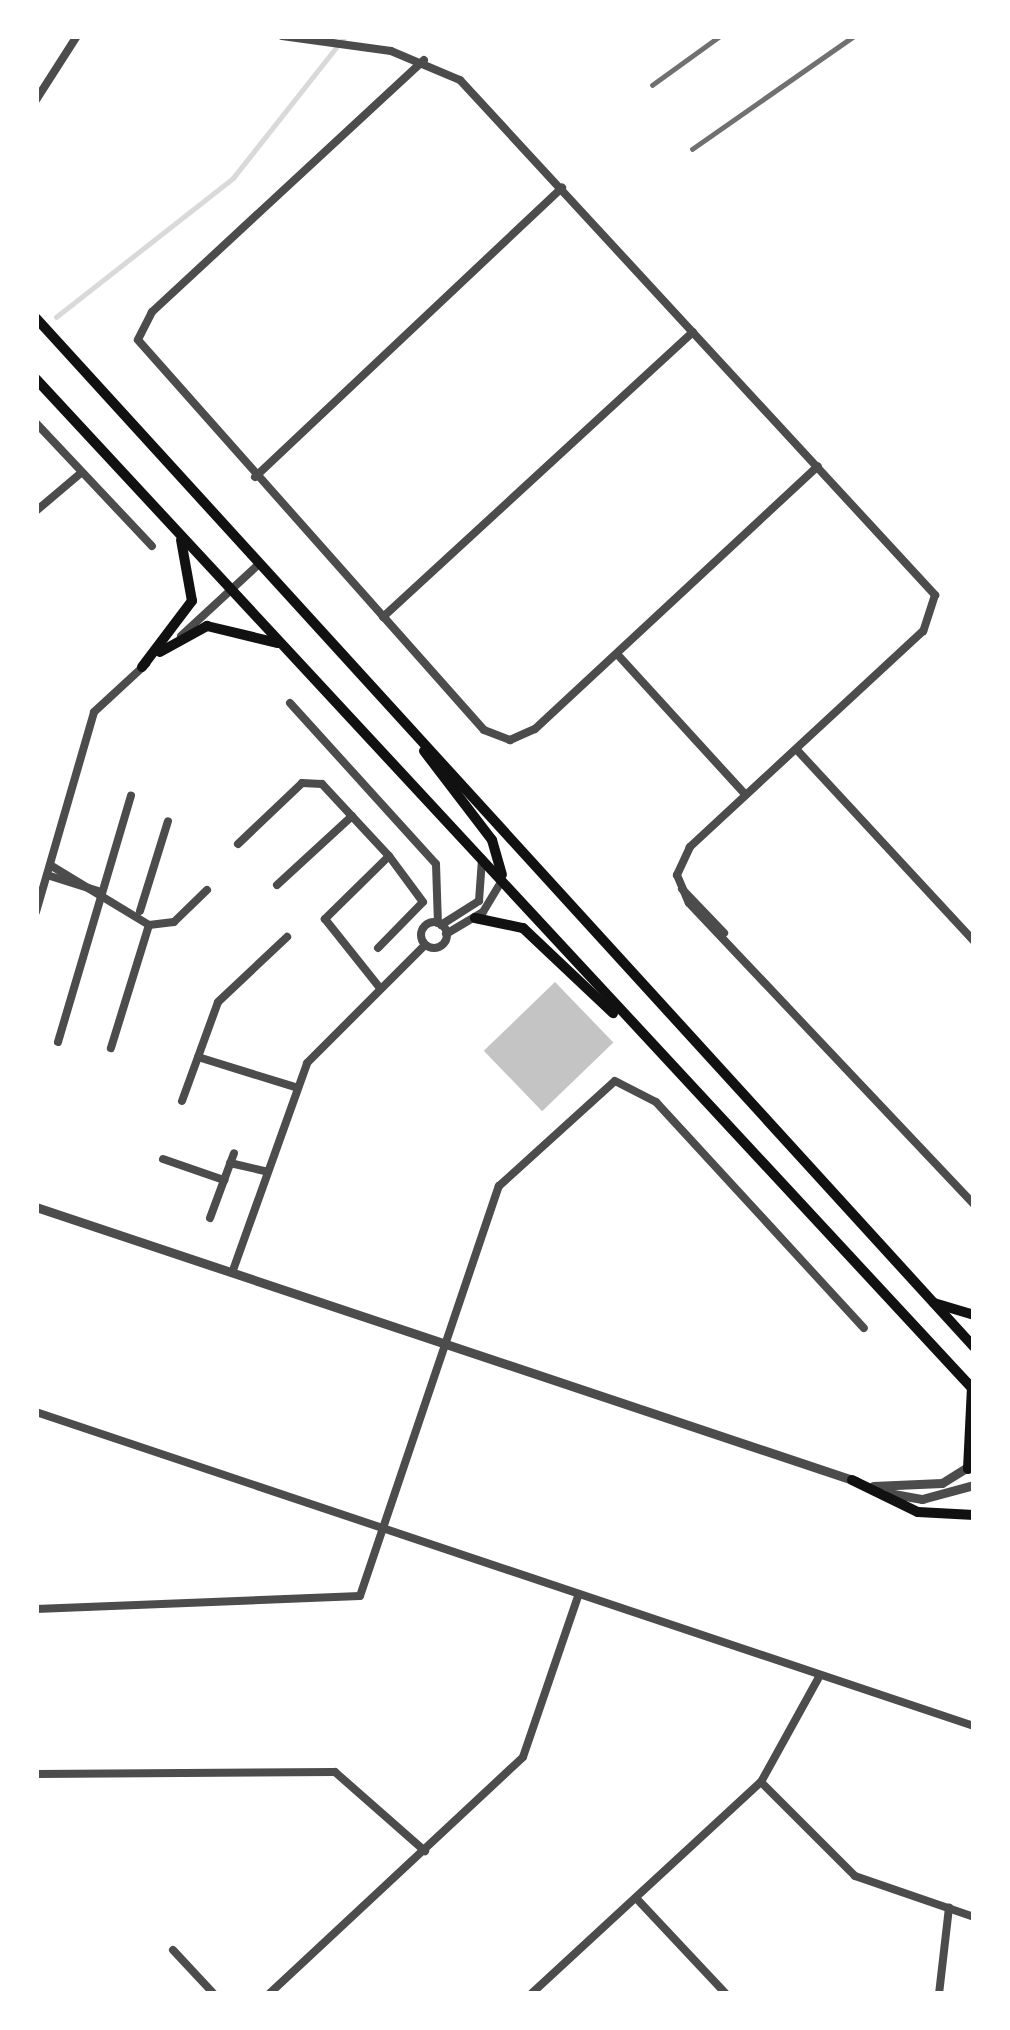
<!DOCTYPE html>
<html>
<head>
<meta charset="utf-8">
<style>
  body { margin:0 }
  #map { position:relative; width:1010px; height:2030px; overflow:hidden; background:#fff; font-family:Figtree,sans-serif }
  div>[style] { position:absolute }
  .stream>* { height:4.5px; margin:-2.25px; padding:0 2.25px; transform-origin:2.25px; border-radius:2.25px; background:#d9d9d9 }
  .building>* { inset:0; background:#c4c4c4; transform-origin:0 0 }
  .minor>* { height:8px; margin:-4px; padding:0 4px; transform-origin:4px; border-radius:4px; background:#4c4c4c }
  .minor>.ring { margin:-4px; padding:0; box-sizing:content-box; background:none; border:8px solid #4c4c4c; border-radius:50% }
  .tertiary>* { height:9px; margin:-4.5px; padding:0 4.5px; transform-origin:4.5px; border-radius:4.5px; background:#4c4c4c }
  .primary>* { height:10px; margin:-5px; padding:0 5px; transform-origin:5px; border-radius:5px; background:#111 }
  .rail>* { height:4.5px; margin:-2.25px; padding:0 2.25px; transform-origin:2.25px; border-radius:2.25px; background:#707070 }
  span { translate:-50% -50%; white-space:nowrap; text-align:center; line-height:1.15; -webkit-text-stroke:10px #fff; paint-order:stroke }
  .frame { position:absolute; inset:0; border:39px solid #fff; pointer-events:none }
</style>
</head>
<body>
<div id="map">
  <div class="stream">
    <div style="left:56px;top:317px;width:225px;rotate:-38.1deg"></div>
    <div style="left:233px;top:178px;width:181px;rotate:-51.7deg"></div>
  </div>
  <div class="building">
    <div style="left:555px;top:982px;width:84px;height:99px;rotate:46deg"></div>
  </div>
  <div class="minor">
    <div style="left:282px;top:36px;width:110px;rotate:7.8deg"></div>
    <div style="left:391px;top:51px;width:75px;rotate:22.8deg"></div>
    <div style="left:460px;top:80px;width:701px;rotate:47.31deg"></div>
    <div style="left:935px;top:595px;width:38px;rotate:108deg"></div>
    <div style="left:923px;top:631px;width:318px;rotate:137.2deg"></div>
    <div style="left:690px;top:847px;width:31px;rotate:115deg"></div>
    <div style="left:677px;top:875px;width:30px;rotate:67deg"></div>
    <div style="left:689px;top:903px;width:415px;rotate:46.6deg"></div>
    <div style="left:424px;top:60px;width:371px;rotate:137.2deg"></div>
    <div style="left:152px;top:312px;width:31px;rotate:117deg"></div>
    <div style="left:138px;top:340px;width:521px;rotate:48.42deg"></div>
    <div style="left:484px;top:730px;width:28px;rotate:21deg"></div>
    <div style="left:510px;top:740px;width:27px;rotate:-24deg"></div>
    <div style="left:535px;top:729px;width:386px;rotate:-42.9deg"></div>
    <div style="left:36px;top:100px;width:76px;rotate:-57.4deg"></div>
    <div style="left:36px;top:423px;width:169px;rotate:46.7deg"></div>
    <div style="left:255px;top:477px;width:422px;rotate:-43.3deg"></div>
    <div style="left:36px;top:511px;width:60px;rotate:-40.3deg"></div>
    <div style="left:383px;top:617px;width:421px;rotate:-42.6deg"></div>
    <div style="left:181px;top:636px;width:106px;rotate:-42.7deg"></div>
    <div style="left:617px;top:654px;width:190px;rotate:47.6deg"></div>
    <div style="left:290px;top:703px;width:217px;rotate:47.8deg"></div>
    <div style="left:436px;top:864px;width:59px;rotate:88.1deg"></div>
    <div style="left:797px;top:750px;width:260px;rotate:47.2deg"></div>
    <div style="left:238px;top:844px;width:88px;rotate:-43.6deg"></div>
    <div style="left:302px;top:783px;width:20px;rotate:3deg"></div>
    <div style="left:322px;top:784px;width:98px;rotate:47.1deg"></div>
    <div style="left:389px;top:856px;width:90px;rotate:135.5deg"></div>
    <div style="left:325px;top:919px;width:87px;rotate:51.5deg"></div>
    <div style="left:50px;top:865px;width:116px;rotate:31.2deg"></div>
    <div style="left:149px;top:925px;width:129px;rotate:107.2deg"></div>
    <div style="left:47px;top:875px;width:53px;rotate:17.4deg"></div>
    <div style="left:277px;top:885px;width:102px;rotate:-42.6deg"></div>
    <div style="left:682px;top:889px;width:61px;rotate:46.3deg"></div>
    <div style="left:140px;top:911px;width:94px;rotate:-72.7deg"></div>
    <div style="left:36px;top:912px;width:208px;rotate:-73.8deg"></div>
    <div style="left:94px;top:712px;width:71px;rotate:-42.7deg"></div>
    <div class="ring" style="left:421px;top:922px;width:18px;height:18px"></div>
    <div style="left:149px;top:925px;width:25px;rotate:-7deg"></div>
    <div style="left:174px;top:922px;width:46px;rotate:-44.1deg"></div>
    <div style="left:441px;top:925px;width:45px;rotate:-32.3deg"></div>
    <div style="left:479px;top:901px;width:42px;rotate:-85.9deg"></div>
    <div style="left:446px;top:934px;width:43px;rotate:-30.7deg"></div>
    <div style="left:483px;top:912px;width:37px;rotate:-59deg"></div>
    <div style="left:378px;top:948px;width:64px;rotate:-45.6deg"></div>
    <div style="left:423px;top:902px;width:57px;rotate:-126.5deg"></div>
    <div style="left:58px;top:1042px;width:257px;rotate:-73.5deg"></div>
    <div style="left:198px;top:1057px;width:102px;rotate:17.2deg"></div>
    <div style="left:182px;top:1101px;width:105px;rotate:-70deg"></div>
    <div style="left:218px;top:1002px;width:95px;rotate:-43.3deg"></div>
    <div style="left:163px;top:1159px;width:65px;rotate:19deg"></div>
    <div style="left:230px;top:1163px;width:37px;rotate:13deg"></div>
    <div style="left:210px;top:1218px;width:69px;rotate:-69.7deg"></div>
    <div style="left:232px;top:1273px;width:223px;rotate:-70.3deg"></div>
    <div style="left:307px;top:1063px;width:167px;rotate:-45deg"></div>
    <div style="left:36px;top:1412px;width:989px;rotate:18.51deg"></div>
    <div style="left:36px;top:1609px;width:324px;rotate:-2.3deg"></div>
    <div style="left:360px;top:1596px;width:433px;rotate:-71.3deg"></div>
    <div style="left:499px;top:1186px;width:156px;rotate:-42.2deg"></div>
    <div style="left:615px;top:1081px;width:46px;rotate:27.1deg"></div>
    <div style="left:656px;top:1102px;width:307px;rotate:47.4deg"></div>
    <div style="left:36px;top:1774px;width:299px;rotate:-0.4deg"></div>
    <div style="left:335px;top:1772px;width:120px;rotate:41.3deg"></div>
    <div style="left:761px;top:1782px;width:133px;rotate:45deg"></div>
    <div style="left:855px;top:1876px;width:126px;rotate:19deg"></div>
    <div style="left:636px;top:1898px;width:132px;rotate:46.8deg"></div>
    <div style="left:173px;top:1950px;width:60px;rotate:47deg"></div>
    <div style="left:269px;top:1994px;width:347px;rotate:-43deg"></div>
    <div style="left:523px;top:1757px;width:170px;rotate:-71.1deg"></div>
    <div style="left:531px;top:1994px;width:313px;rotate:-42.7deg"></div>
    <div style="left:761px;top:1782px;width:122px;rotate:-61.1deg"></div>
    <div style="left:939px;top:1994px;width:87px;rotate:-83.4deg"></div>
  </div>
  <div class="tertiary">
    <div style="left:36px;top:1207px;width:865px;rotate:18.48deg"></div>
    <div style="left:873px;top:1486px;width:69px;rotate:-2.5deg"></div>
    <div style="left:942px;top:1483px;width:38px;rotate:-32deg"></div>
    <div style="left:888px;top:1493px;width:35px;rotate:10deg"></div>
    <div style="left:922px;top:1499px;width:54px;rotate:-15.1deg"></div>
  </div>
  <div class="primary">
    <div style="left:36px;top:318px;width:1392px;rotate:47.65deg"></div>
    <div style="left:36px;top:379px;width:1379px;rotate:47.15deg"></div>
    <div style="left:160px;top:652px;width:54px;rotate:-29deg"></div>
    <div style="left:207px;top:626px;width:73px;rotate:13.5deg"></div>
    <div style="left:142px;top:667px;width:83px;rotate:-52.9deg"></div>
    <div style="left:192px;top:601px;width:62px;rotate:-100.2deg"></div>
    <div style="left:424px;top:751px;width:112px;rotate:52.6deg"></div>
    <div style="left:492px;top:840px;width:36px;rotate:74deg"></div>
    <div style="left:475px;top:918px;width:49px;rotate:11.8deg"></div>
    <div style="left:523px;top:928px;width:124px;rotate:43.4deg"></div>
    <div style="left:934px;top:1303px;width:42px;rotate:16.7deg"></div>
    <div style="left:968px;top:1469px;width:82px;rotate:-87.2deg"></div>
    <div style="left:852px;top:1480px;width:73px;rotate:25.9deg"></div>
    <div style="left:918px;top:1512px;width:56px;rotate:3.1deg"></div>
  </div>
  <div class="rail">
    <div style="left:652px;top:85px;width:84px;rotate:-35.8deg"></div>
    <div style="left:692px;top:149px;width:198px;rotate:-34.9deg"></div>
  </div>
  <div class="frame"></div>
</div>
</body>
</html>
